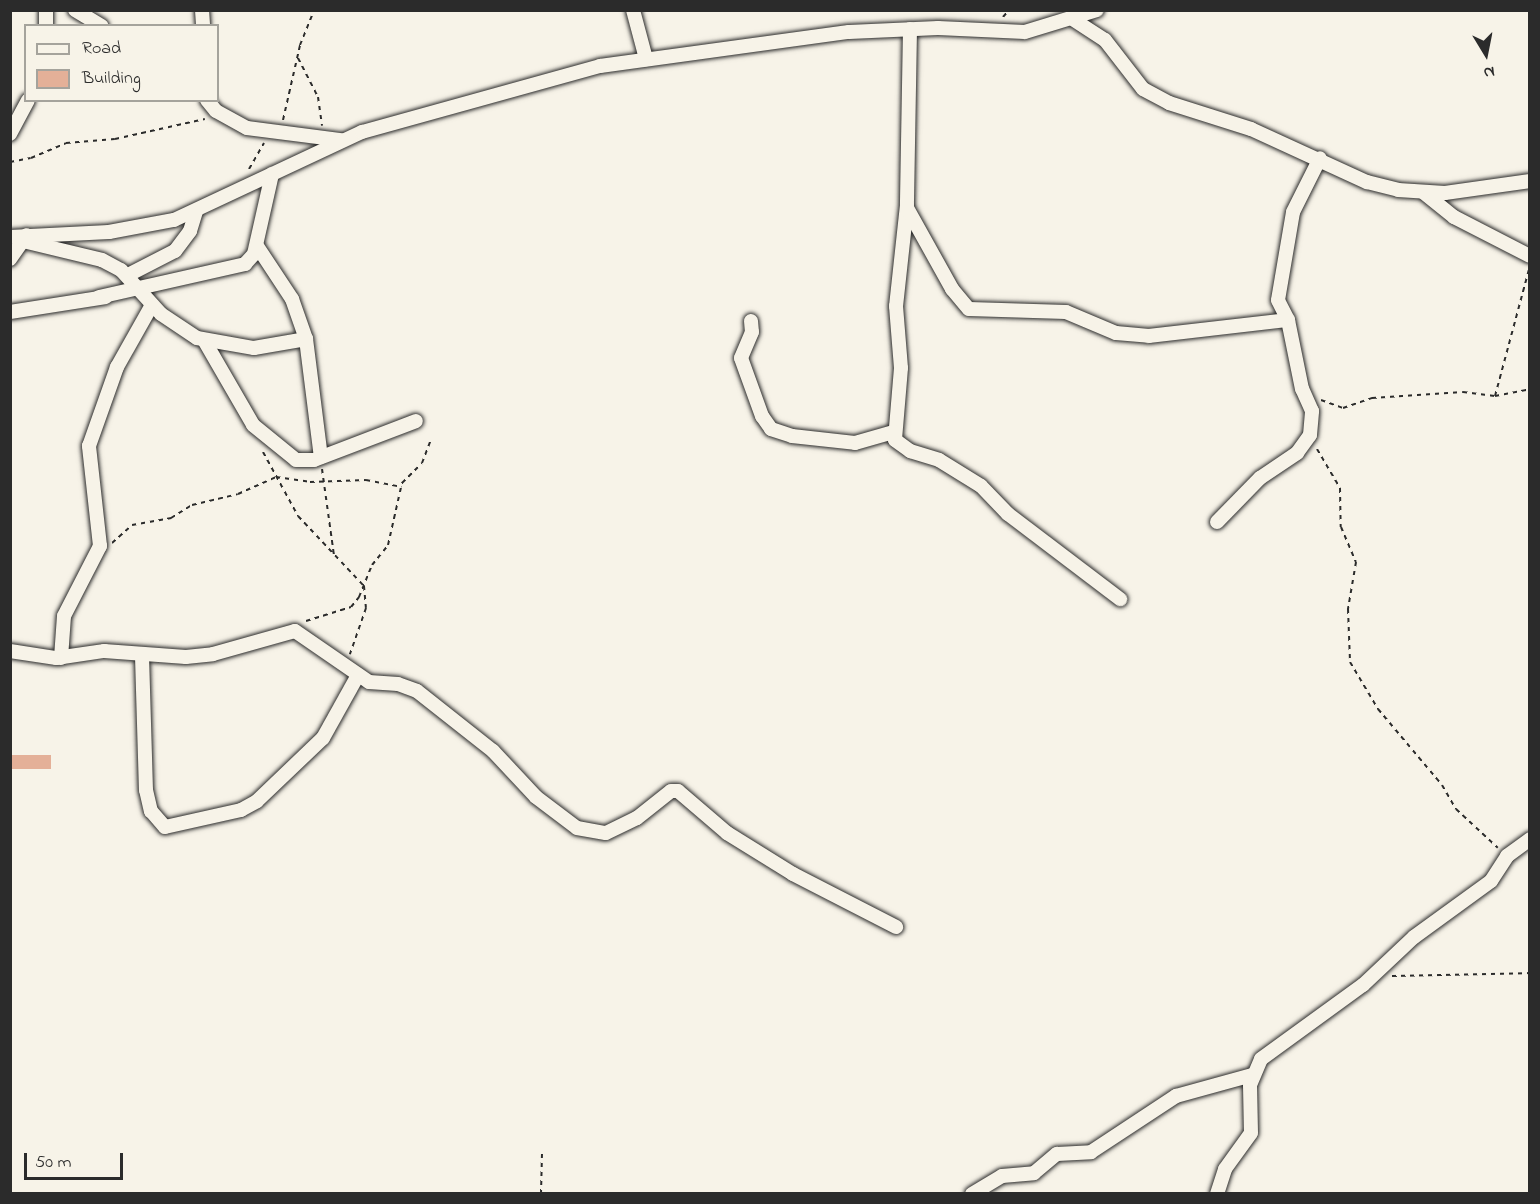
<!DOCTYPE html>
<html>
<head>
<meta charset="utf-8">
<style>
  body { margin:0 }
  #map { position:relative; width:1540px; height:1204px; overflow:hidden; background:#f7f3e8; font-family:"Indie Flower",sans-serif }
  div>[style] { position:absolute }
  .building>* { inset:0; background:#e4b098; transform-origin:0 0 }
  .path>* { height:2px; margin-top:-1px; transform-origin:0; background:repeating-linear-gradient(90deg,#2b2b2b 0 4.5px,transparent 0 9px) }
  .roads { filter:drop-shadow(0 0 2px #2b2b2b) drop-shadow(0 0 2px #2b2b2b) }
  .street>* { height:14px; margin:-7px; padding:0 7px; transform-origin:7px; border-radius:7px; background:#f7f3e8 }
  span { translate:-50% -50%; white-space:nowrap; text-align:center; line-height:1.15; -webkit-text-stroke:4.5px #f7f3e8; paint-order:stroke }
  .frame { position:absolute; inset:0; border:12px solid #2b2b2b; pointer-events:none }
  .legend { position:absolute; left:24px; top:24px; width:195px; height:78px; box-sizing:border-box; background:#f7f3e8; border:2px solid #a5a39c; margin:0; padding:8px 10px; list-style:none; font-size:18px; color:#2b2b2b }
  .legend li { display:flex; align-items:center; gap:12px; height:30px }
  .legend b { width:30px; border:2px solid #a5a39c }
  .north { position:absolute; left:1456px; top:24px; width:60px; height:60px; -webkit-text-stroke:4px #f7f3e8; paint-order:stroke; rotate:170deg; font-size:16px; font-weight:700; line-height:24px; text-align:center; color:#2b2b2b }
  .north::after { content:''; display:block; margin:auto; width:21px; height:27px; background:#2b2b2b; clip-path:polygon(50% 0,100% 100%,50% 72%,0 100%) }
  .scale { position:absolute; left:24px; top:1153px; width:99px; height:27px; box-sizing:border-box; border:3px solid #2b2b2b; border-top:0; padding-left:8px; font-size:18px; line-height:21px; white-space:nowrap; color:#2b2b2b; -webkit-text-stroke:4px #f7f3e8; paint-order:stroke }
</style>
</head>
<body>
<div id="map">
  <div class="building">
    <div style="left:10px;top:755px;width:41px;height:14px"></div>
  </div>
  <div class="path">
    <div style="left:1003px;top:17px;width:9px;rotate:-49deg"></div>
    <div style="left:298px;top:58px;width:44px;rotate:62.9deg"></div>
    <div style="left:318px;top:97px;width:29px;rotate:82deg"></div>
    <div style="left:283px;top:120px;width:77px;rotate:-77.2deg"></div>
    <div style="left:300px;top:45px;width:38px;rotate:-68deg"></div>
    <div style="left:10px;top:162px;width:21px;rotate:-11deg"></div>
    <div style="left:31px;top:158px;width:38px;rotate:-23deg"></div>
    <div style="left:66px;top:143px;width:49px;rotate:-4.7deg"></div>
    <div style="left:115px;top:139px;width:92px;rotate:-12.5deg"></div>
    <div style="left:249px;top:169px;width:30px;rotate:-60deg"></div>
    <div style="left:1495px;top:396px;width:131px;rotate:-75deg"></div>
    <div style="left:1321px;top:400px;width:23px;rotate:20deg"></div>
    <div style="left:1343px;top:408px;width:31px;rotate:-19deg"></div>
    <div style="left:1372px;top:398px;width:91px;rotate:-3.8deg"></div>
    <div style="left:1463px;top:392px;width:32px;rotate:7deg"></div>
    <div style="left:1495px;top:396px;width:36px;rotate:-11deg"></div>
    <div style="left:1317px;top:449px;width:45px;rotate:59.5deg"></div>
    <div style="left:1340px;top:488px;width:39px;rotate:89deg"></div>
    <div style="left:1341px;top:527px;width:38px;rotate:67deg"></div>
    <div style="left:1356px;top:562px;width:48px;rotate:99.7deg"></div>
    <div style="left:1348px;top:609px;width:53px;rotate:87.8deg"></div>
    <div style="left:1350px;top:662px;width:55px;rotate:59.2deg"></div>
    <div style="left:1378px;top:709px;width:99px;rotate:49.9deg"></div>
    <div style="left:1442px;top:785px;width:28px;rotate:60deg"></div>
    <div style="left:1456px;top:809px;width:57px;rotate:42.9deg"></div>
    <div style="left:263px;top:452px;width:73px;rotate:61.3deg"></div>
    <div style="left:298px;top:516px;width:96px;rotate:46.7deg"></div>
    <div style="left:364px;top:586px;width:22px;rotate:85deg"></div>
    <div style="left:366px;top:608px;width:49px;rotate:109.2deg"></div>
    <div style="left:322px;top:469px;width:88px;rotate:82.1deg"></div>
    <div style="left:112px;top:543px;width:27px;rotate:-42deg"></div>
    <div style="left:132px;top:525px;width:40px;rotate:-10deg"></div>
    <div style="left:171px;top:518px;width:25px;rotate:-32deg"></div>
    <div style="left:192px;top:505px;width:47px;rotate:-13.4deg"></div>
    <div style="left:238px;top:494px;width:42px;rotate:-24.1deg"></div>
    <div style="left:276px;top:477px;width:34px;rotate:8deg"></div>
    <div style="left:310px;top:482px;width:56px;rotate:-2deg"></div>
    <div style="left:366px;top:480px;width:36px;rotate:11deg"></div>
    <div style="left:306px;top:621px;width:47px;rotate:-17.3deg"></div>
    <div style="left:351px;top:607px;width:13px;rotate:-51deg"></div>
    <div style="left:359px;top:597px;width:35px;rotate:-68deg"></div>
    <div style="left:372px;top:565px;width:26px;rotate:-51deg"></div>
    <div style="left:388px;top:545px;width:64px;rotate:-77.3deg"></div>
    <div style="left:402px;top:483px;width:28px;rotate:-45deg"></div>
    <div style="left:422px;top:463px;width:26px;rotate:-69deg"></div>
    <div style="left:1392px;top:976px;width:138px;rotate:-1.2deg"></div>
    <div style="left:541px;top:1194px;width:40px;rotate:-88.6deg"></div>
  </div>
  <div class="roads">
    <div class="street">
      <div style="left:46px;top:10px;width:16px;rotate:90deg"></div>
      <div style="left:75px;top:10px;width:31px;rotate:31deg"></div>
      <div style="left:202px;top:10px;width:16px;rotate:86deg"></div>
      <div style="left:633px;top:10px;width:51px;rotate:75.1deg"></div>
      <div style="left:1074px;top:20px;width:37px;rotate:33deg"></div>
      <div style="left:1105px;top:40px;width:62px;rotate:52.2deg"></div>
      <div style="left:1143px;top:89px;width:30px;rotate:28deg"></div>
      <div style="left:1169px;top:103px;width:86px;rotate:17.6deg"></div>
      <div style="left:1251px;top:129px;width:128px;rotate:24.6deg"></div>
      <div style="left:1367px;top:182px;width:32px;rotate:14deg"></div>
      <div style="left:1398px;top:190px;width:47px;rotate:3.7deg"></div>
      <div style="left:1445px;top:193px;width:86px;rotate:-8deg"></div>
      <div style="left:910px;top:29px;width:176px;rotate:91deg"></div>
      <div style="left:907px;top:205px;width:102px;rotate:96.2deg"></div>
      <div style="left:896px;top:306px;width:62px;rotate:85.4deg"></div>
      <div style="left:901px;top:368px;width:72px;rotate:94.8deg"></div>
      <div style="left:895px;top:440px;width:19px;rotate:36deg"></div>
      <div style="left:910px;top:451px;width:30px;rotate:17deg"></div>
      <div style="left:939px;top:460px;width:49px;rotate:31.8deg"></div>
      <div style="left:981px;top:486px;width:39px;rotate:46deg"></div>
      <div style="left:1008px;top:514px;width:141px;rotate:37.2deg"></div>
      <div style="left:207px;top:100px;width:14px;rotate:51deg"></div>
      <div style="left:216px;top:111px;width:35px;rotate:29deg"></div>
      <div style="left:247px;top:128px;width:95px;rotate:7.3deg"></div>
      <div style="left:10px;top:134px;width:38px;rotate:-62deg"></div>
      <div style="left:1423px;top:192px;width:40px;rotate:39deg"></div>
      <div style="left:1454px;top:217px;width:85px;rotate:27.2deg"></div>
      <div style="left:907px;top:208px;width:93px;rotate:60.9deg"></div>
      <div style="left:952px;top:289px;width:26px;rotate:50deg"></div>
      <div style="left:969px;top:309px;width:97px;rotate:1.8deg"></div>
      <div style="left:1066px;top:312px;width:54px;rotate:22.8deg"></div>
      <div style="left:1116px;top:333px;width:33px;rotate:5deg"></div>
      <div style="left:1149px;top:336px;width:140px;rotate:-6.6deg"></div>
      <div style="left:10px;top:237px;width:99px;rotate:-2.9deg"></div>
      <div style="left:109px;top:232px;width:66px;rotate:-10.5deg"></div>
      <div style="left:174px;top:220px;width:208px;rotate:-25.1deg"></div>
      <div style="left:362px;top:132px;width:247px;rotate:-15.5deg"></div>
      <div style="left:600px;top:66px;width:251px;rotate:-7.8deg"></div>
      <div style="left:849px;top:32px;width:89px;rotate:-2.6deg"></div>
      <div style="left:938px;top:28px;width:87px;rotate:2.6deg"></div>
      <div style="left:1025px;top:32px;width:75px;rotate:-17deg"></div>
      <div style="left:23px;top:241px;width:81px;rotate:13.5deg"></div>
      <div style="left:102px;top:260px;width:21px;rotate:28deg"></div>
      <div style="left:121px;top:270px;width:59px;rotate:47.7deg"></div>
      <div style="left:161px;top:314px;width:43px;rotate:33.7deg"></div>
      <div style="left:197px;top:338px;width:58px;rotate:10deg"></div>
      <div style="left:254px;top:348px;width:53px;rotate:-9.8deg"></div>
      <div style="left:257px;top:246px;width:64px;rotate:56.6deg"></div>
      <div style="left:292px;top:299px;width:42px;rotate:70.7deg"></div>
      <div style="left:306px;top:339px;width:119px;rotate:82.8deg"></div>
      <div style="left:10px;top:259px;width:29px;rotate:-55deg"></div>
      <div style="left:128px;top:275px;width:53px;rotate:-27.1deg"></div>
      <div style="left:175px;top:251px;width:25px;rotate:-53deg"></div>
      <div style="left:190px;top:231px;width:21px;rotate:-73deg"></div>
      <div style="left:99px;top:297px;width:150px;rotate:-12.7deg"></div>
      <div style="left:245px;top:264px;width:13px;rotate:-48deg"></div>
      <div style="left:254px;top:254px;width:82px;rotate:-77.3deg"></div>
      <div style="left:10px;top:312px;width:97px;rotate:-8.9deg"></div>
      <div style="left:751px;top:321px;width:11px;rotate:85deg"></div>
      <div style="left:752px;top:332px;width:28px;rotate:113deg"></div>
      <div style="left:741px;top:358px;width:62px;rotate:70.1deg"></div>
      <div style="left:762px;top:416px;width:16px;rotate:55deg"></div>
      <div style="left:771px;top:429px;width:22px;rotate:18deg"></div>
      <div style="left:792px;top:436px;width:63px;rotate:6.3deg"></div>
      <div style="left:855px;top:443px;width:40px;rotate:-16deg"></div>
      <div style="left:204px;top:340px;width:98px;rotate:60deg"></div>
      <div style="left:253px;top:425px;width:55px;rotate:39.1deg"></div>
      <div style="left:296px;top:460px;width:18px"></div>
      <div style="left:314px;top:460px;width:109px;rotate:-20.9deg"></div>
      <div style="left:1217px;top:522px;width:62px;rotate:-45.7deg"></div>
      <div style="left:1260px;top:478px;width:45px;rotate:-34deg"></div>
      <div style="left:1297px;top:453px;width:22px;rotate:-54deg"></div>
      <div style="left:1310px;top:435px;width:24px;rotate:-85deg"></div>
      <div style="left:1312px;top:411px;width:24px;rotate:-114deg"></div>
      <div style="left:1302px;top:389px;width:70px;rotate:-101.5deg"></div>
      <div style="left:1288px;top:320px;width:22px;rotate:-117deg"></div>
      <div style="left:1278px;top:300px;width:89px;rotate:-80.3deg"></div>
      <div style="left:1293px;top:212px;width:60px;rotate:-63.4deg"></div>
      <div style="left:10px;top:651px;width:47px;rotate:8.7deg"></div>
      <div style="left:56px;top:658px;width:49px;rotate:-8.3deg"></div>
      <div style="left:104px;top:651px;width:82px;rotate:4.2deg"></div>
      <div style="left:186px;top:657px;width:27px;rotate:-6deg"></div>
      <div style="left:213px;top:654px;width:85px;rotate:-15.7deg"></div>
      <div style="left:295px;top:631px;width:90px;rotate:34.6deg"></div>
      <div style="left:369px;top:682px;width:29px;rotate:4deg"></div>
      <div style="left:398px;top:684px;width:20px;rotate:20deg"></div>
      <div style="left:417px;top:691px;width:97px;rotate:38.3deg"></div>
      <div style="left:493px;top:751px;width:63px;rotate:46.9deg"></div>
      <div style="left:536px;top:797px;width:51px;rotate:37.1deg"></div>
      <div style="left:577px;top:828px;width:29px;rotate:10deg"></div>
      <div style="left:606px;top:833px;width:34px;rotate:-26deg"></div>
      <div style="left:637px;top:818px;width:43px;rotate:-38.5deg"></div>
      <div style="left:671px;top:791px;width:7px"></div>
      <div style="left:678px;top:791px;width:65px;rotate:40.6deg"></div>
      <div style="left:727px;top:833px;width:78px;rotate:31.8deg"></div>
      <div style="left:793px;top:874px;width:116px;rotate:27.2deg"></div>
      <div style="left:142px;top:656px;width:134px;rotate:88.3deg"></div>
      <div style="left:146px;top:790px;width:22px;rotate:77deg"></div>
      <div style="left:151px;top:811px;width:21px;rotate:49deg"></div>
      <div style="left:165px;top:827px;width:78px;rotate:-12.6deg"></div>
      <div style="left:241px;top:810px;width:18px;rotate:-29deg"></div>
      <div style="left:257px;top:801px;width:91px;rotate:-43.7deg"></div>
      <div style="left:323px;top:738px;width:72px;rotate:-60.9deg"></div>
      <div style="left:61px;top:658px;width:42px;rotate:-85.9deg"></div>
      <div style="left:64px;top:616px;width:79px;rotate:-62.8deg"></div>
      <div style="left:100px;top:546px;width:101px;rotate:-96.3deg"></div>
      <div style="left:89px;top:446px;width:84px;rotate:-70.5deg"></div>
      <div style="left:117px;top:367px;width:71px;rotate:-60.6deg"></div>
      <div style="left:972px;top:1194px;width:35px;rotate:-31deg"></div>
      <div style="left:1002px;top:1176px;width:32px;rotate:-5deg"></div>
      <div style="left:1034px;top:1173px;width:30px;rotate:-40deg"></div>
      <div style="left:1057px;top:1154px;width:34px;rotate:-3deg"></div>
      <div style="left:1091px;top:1152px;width:102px;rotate:-33.4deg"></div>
      <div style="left:1176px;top:1096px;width:79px;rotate:-15.4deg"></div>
      <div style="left:1217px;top:1194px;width:26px;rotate:-72deg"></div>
      <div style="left:1225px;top:1169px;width:44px;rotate:-54.2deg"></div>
      <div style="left:1251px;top:1133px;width:48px;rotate:-91.2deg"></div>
      <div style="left:1250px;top:1085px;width:28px;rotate:-67deg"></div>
      <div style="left:1261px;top:1059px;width:126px;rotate:-36deg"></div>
      <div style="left:1363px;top:985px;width:70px;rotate:-43.3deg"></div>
      <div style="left:1414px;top:937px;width:95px;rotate:-36deg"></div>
      <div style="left:1491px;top:881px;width:30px;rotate:-57deg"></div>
      <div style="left:1507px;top:856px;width:29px;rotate:-36deg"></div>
    </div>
  </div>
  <div class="frame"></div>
  <ul class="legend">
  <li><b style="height:8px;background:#f7f3e8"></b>Road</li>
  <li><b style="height:16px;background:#e4b098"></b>Building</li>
  </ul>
  <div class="north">N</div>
  <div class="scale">50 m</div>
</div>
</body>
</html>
